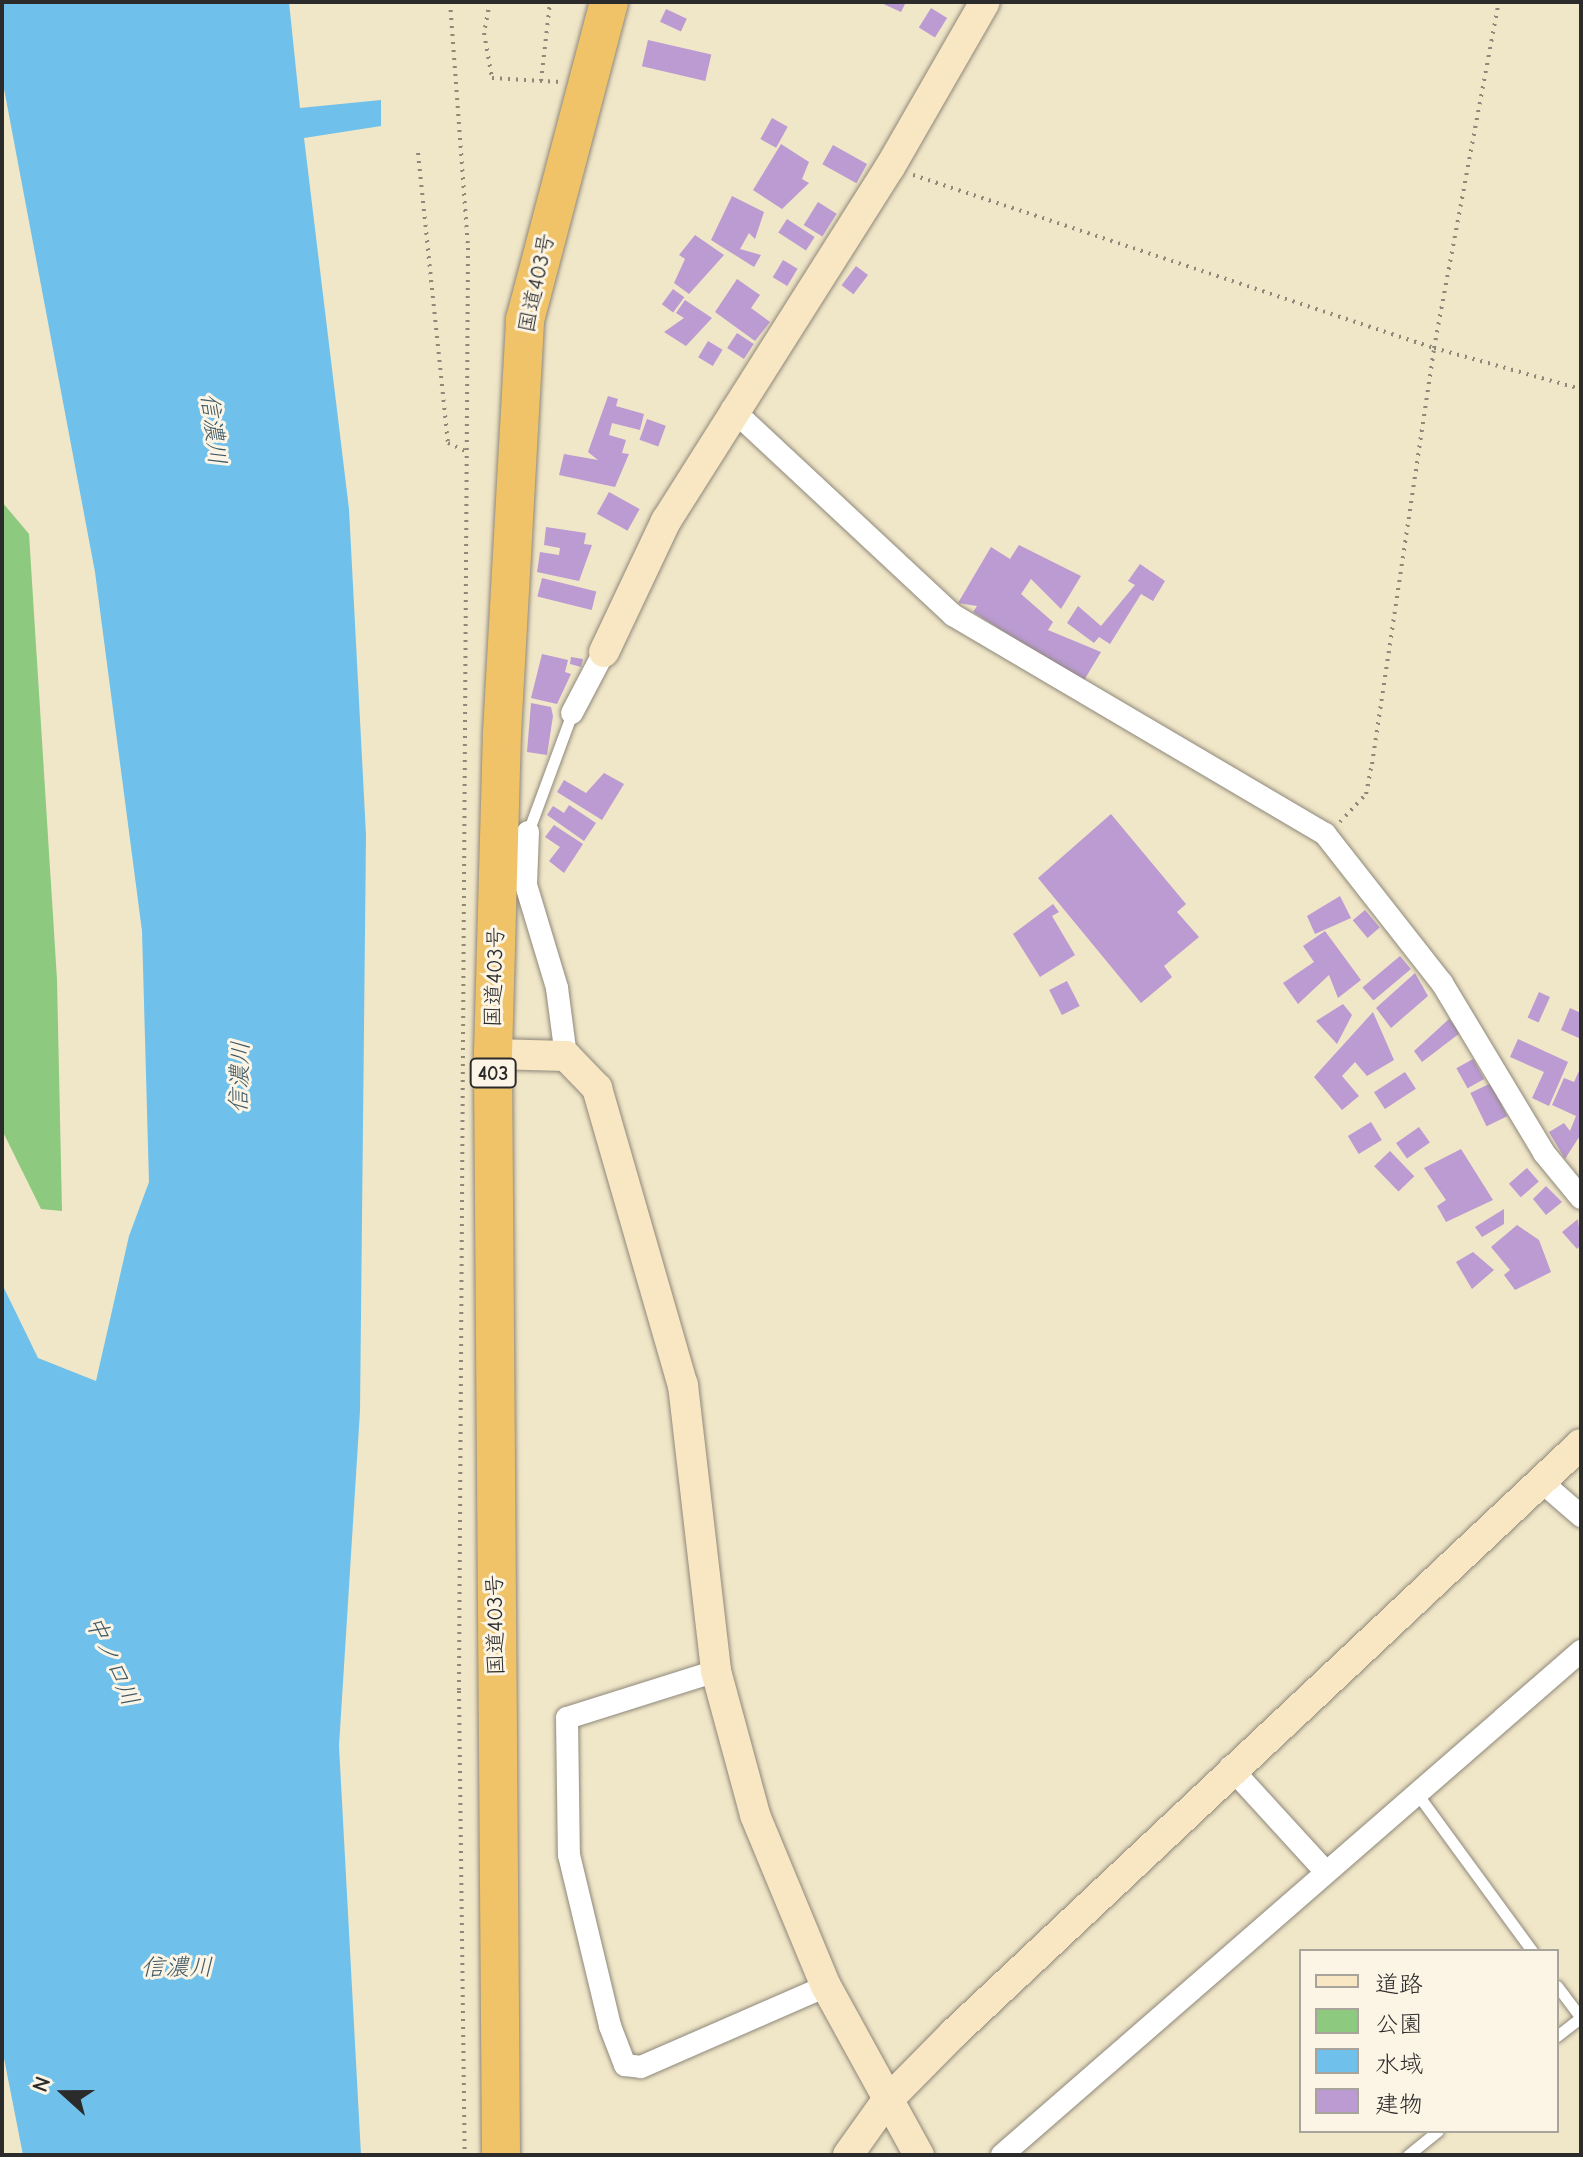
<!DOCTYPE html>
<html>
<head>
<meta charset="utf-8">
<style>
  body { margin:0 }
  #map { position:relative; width:1583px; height:2157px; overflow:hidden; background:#f0e6c8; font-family:"Comic Neue","Klee One",sans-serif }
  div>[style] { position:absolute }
  .green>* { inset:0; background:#8dc97e }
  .water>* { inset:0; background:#6fc0ea }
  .building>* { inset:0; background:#bb9bd2; transform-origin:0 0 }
  .path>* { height:4px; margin-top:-2px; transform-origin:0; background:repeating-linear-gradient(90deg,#8e887a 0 2px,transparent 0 8px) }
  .roads { filter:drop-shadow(0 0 2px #8e887a) drop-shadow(0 0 2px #8e887a) }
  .lane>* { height:11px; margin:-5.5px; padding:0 5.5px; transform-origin:5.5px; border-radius:5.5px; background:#fff }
  .street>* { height:22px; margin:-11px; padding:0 11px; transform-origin:11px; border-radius:11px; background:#fff }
  .secondary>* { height:30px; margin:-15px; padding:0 15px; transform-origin:15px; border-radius:15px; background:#f9e7c3 }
  .highway>* { height:38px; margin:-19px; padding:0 19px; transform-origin:19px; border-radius:19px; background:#f1c369 }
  span { translate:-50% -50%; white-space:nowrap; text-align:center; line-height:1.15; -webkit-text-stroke:6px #fcf5e5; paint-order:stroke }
  .shield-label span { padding:2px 6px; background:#fcf5e5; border:2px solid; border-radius:6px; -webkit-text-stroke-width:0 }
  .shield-label { font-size:20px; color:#2b2b2b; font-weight:700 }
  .street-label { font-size:22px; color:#2b2b2b }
  .water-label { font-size:24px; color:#3f5864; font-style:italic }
  .frame { position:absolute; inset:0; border:4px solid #2b2b2b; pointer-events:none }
  .legend { position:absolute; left:1299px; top:1949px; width:260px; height:184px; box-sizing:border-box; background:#fcf5e5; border:2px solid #a8a49b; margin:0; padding:10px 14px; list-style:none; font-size:24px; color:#2b2b2b }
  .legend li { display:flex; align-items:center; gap:16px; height:40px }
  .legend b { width:40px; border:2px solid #a8a49b }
  .north { position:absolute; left:24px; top:2053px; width:80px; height:80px; -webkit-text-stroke:6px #fcf5e5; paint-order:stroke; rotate:291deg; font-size:22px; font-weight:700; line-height:32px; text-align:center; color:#2b2b2b }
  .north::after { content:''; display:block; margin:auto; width:28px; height:36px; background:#2b2b2b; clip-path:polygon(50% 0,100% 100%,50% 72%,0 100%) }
</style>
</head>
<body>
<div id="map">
  <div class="green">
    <div style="clip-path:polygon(2px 502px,29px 534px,57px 980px,62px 1211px,41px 1209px,2px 1130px)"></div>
  </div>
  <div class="water">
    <div style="clip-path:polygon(2px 2px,289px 2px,300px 108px,381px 100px,381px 126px,304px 138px,349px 509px,366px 835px,360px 1411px,339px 1746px,361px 2155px,23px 2155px,2px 2048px,2px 1284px,38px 1358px,96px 1381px,129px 1236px,149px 1182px,142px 931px,95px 572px,2px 78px)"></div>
  </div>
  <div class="building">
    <div style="clip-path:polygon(879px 2px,906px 2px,901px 12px)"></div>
    <div style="left:931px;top:8px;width:19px;height:23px;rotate:32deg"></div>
    <div style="left:666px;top:9px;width:23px;height:14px;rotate:25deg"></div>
    <div style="left:648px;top:40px;width:65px;height:27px;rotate:13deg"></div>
    <div style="left:772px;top:118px;width:18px;height:24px;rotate:29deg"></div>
    <div style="clip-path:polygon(781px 144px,809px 162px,802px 179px,809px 183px,782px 209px,753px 190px)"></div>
    <div style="left:833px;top:145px;width:39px;height:22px;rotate:29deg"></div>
    <div style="clip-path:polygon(732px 196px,764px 212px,755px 239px,749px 233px,740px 249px,761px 255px,754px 267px,711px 240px)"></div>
    <div style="left:818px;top:202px;width:22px;height:27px;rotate:32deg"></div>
    <div style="left:787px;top:219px;width:33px;height:16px;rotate:33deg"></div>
    <div style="clip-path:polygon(695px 235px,724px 255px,689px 294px,674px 283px,685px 259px,679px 255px)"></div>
    <div style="left:783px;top:260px;width:17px;height:20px;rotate:31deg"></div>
    <div style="left:856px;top:266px;width:15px;height:24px;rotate:37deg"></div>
    <div style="clip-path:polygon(737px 279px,760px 295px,751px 308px,770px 322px,755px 341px,715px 312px)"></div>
    <div style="left:673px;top:289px;width:14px;height:19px;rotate:36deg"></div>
    <div style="clip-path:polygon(685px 300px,712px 318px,686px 346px,664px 332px,684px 318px,676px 313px)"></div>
    <div style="left:737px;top:333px;width:20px;height:18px;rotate:33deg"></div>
    <div style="left:708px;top:341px;width:17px;height:19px;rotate:31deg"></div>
    <div style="clip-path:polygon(608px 396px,618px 399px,616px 406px,644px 414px,640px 430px,612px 423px,609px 435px,626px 440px,622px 453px,629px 454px,615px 487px,559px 475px,564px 454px,598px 460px,588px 452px)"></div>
    <div style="left:647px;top:419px;width:20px;height:22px;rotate:20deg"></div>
    <div style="left:609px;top:492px;width:35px;height:25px;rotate:29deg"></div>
    <div style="clip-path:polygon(546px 527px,586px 533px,584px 544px,592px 545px,579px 581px,537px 572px,540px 552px,559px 555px,560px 548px,544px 545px)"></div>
    <div style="clip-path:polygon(1019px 545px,1081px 576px,1061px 609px,1031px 579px,1021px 594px,1053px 622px,1048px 630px,1101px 652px,1083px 682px,973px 612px,977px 606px,958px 603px,991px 547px,1010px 559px)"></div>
    <div style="clip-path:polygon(1140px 564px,1165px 581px,1153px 601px,1141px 594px,1110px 644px,1099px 637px,1094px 643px,1067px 623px,1078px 606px,1101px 626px,1135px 585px,1128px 581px)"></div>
    <div style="left:542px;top:578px;width:56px;height:19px;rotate:14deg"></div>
    <div style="clip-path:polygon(542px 654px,568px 660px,565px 672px,571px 674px,557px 704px,531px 698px)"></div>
    <div style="clip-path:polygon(571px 657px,583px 659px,581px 667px,570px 664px)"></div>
    <div style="clip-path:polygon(531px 703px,551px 707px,553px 716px,547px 755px,527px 752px)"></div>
    <div style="clip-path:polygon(604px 773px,624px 784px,602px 820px,557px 792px,564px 780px,586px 793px)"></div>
    <div style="clip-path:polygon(569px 805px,596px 823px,584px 841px,547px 815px,553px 806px,564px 813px)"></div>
    <div style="clip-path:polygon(1111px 814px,1186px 904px,1177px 912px,1199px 937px,1164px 966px,1172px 977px,1141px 1003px,1038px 878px)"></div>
    <div style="clip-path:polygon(554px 825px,583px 844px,564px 873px,549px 861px,560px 847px,545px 837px)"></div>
    <div style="clip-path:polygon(1340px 896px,1351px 918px,1315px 934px,1307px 916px)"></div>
    <div style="clip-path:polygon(1053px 904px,1059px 912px,1052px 916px,1075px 955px,1040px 977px,1013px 934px)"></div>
    <div style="left:1365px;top:910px;width:23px;height:16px;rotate:50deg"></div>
    <div style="clip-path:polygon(1325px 931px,1361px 980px,1338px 998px,1329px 975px,1298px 1004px,1283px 983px,1314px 962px,1303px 946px)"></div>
    <div style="left:1400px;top:956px;width:17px;height:49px;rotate:50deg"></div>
    <div style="clip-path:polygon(1415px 973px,1428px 996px,1391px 1028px,1376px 1008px)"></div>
    <div style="left:1067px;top:981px;width:28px;height:20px;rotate:63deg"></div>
    <div style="left:1539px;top:992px;width:12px;height:28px;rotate:24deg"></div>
    <div style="clip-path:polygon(1343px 1004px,1352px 1015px,1337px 1044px,1316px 1021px)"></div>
    <div style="clip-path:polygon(1570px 1008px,1581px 1013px,1581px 1039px,1561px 1030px)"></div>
    <div style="clip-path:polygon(1373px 1012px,1394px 1060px,1367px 1076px,1355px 1062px,1342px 1076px,1359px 1096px,1342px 1110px,1314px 1077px)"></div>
    <div style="clip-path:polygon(1449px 1019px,1460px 1033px,1422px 1062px,1414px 1051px)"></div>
    <div style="clip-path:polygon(1518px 1039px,1568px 1062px,1549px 1106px,1532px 1098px,1544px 1072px,1510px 1057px)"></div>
    <div style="left:1473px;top:1059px;width:23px;height:19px;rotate:61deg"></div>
    <div style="clip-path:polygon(1579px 1071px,1581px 1134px,1565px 1159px,1549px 1132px,1564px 1123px,1570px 1131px,1576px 1116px,1552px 1105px,1564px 1078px,1574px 1082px)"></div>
    <div style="left:1405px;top:1072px;width:20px;height:37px;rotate:57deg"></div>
    <div style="left:1491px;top:1083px;width:37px;height:23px;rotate:64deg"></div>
    <div style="left:1371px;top:1122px;width:21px;height:27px;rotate:59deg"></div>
    <div style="left:1419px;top:1127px;width:19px;height:28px;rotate:55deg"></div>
    <div style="clip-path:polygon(1461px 1149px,1493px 1200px,1446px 1222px,1437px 1206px,1446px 1200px,1424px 1168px)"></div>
    <div style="left:1390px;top:1151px;width:35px;height:22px;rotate:46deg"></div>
    <div style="left:1527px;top:1168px;width:18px;height:24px;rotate:49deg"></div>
    <div style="clip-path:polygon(1546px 1186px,1562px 1202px,1546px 1215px,1533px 1199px)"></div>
    <div style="clip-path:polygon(1504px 1209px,1504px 1224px,1482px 1237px,1475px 1227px)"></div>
    <div style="clip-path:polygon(1578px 1219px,1581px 1245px,1577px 1249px,1562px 1232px)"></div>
    <div style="clip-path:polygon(1517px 1225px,1539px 1240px,1551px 1272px,1515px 1290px,1504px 1275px,1510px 1270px,1491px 1247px)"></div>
    <div style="clip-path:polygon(1473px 1252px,1494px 1270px,1472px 1289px,1456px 1262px)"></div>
  </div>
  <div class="path">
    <div style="left:450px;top:2px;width:247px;rotate:85.8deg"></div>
    <div style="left:468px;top:248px;width:1443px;rotate:90.36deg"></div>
    <div style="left:459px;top:1691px;width:464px;rotate:89.3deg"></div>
    <div style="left:490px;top:2px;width:32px;rotate:101deg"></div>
    <div style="left:484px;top:33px;width:46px;rotate:79.9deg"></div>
    <div style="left:492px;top:78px;width:69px;rotate:3.3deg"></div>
    <div style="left:541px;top:81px;width:80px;rotate:-83.5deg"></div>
    <div style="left:418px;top:153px;width:292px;rotate:84.1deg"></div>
    <div style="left:448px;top:443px;width:21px;rotate:25deg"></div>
    <div style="left:913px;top:175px;width:549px;rotate:18.37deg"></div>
    <div style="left:1434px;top:348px;width:153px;rotate:15.6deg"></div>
    <div style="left:1340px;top:822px;width:38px;rotate:-47deg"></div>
    <div style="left:1366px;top:794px;width:31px;rotate:-79deg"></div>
    <div style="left:1372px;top:764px;width:421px;rotate:-81.5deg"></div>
    <div style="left:1434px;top:348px;width:352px;rotate:-79.4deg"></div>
  </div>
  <div class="roads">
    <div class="lane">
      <div style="left:528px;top:832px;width:127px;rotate:-69.7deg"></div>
      <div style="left:1418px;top:1795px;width:193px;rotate:53.8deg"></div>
      <div style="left:1557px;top:1986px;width:40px;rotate:53deg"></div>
      <div style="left:1557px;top:2036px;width:31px;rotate:-38deg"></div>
      <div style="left:1408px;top:2155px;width:38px;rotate:-39deg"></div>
    </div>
    <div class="street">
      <div style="left:732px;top:409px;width:302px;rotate:43deg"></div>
      <div style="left:953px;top:615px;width:432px;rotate:30.5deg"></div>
      <div style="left:1325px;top:834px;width:189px;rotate:51.9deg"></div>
      <div style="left:1442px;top:983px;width:198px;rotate:59deg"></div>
      <div style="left:1544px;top:1153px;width:58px;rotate:50.6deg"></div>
      <div style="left:572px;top:713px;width:69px;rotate:-62.3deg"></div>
      <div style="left:528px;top:832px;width:53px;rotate:92.2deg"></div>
      <div style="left:526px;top:885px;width:108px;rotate:73.2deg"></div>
      <div style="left:557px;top:988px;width:69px;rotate:82.5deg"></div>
      <div style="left:1544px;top:1484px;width:49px;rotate:40.9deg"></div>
      <div style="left:716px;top:1671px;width:156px;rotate:162.5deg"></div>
      <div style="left:567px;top:1718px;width:137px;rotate:89.2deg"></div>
      <div style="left:569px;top:1855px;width:176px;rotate:76.5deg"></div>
      <div style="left:610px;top:2026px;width:42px;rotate:69deg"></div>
      <div style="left:625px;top:2065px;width:16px;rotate:7deg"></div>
      <div style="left:641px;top:2067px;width:202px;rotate:-23.6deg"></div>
      <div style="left:1230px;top:1767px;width:138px;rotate:47.6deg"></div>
      <div style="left:1002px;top:2155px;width:768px;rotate:-41.04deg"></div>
    </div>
    <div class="secondary">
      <div style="left:604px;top:652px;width:145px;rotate:-64.7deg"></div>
      <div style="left:666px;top:521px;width:419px;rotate:-57.7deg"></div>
      <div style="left:890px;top:167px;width:190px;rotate:-60.1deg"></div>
      <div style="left:493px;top:1054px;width:73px;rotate:1.6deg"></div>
      <div style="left:566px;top:1056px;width:45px;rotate:45.9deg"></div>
      <div style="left:597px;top:1088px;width:309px;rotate:73.9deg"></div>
      <div style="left:683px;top:1385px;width:288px;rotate:83.4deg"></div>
      <div style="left:716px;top:1671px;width:149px;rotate:74.8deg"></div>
      <div style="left:755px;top:1815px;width:185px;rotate:67.5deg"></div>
      <div style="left:826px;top:1986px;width:193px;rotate:61.2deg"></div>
      <div style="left:848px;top:2155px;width:64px;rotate:-54.6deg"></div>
      <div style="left:885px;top:2103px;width:98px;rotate:-45.4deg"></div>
      <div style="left:954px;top:2033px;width:860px;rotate:-43.21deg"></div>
    </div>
    <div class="highway">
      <div style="left:501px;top:2155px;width:1101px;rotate:-90.42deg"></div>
      <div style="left:493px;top:1054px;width:321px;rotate:-88.4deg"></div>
      <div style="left:502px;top:733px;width:414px;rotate:-86.8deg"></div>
      <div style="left:525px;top:320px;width:329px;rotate:-75.2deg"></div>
    </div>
  </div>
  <div class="shield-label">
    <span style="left:493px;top:1073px">403</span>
  </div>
  <div class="street-label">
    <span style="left:537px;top:283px;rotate:-78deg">国道403号</span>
    <span style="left:495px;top:977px;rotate:-88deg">国道403号</span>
    <span style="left:496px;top:1625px;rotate:-91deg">国道403号</span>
  </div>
  <div class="water-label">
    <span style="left:213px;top:429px;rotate:83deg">信濃川</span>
    <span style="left:240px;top:1077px;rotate:-88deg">信濃川</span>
    <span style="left:112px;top:1661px;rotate:66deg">中ノ口川</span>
    <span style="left:177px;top:1968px">信濃川</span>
  </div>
  <div class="frame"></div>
  <ul class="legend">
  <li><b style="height:10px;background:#f9e7c3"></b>道路</li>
  <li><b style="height:22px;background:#8dc97e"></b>公園</li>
  <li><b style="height:22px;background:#6fc0ea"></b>水域</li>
  <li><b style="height:22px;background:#bb9bd2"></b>建物</li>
  </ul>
  <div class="north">N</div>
</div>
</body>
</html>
